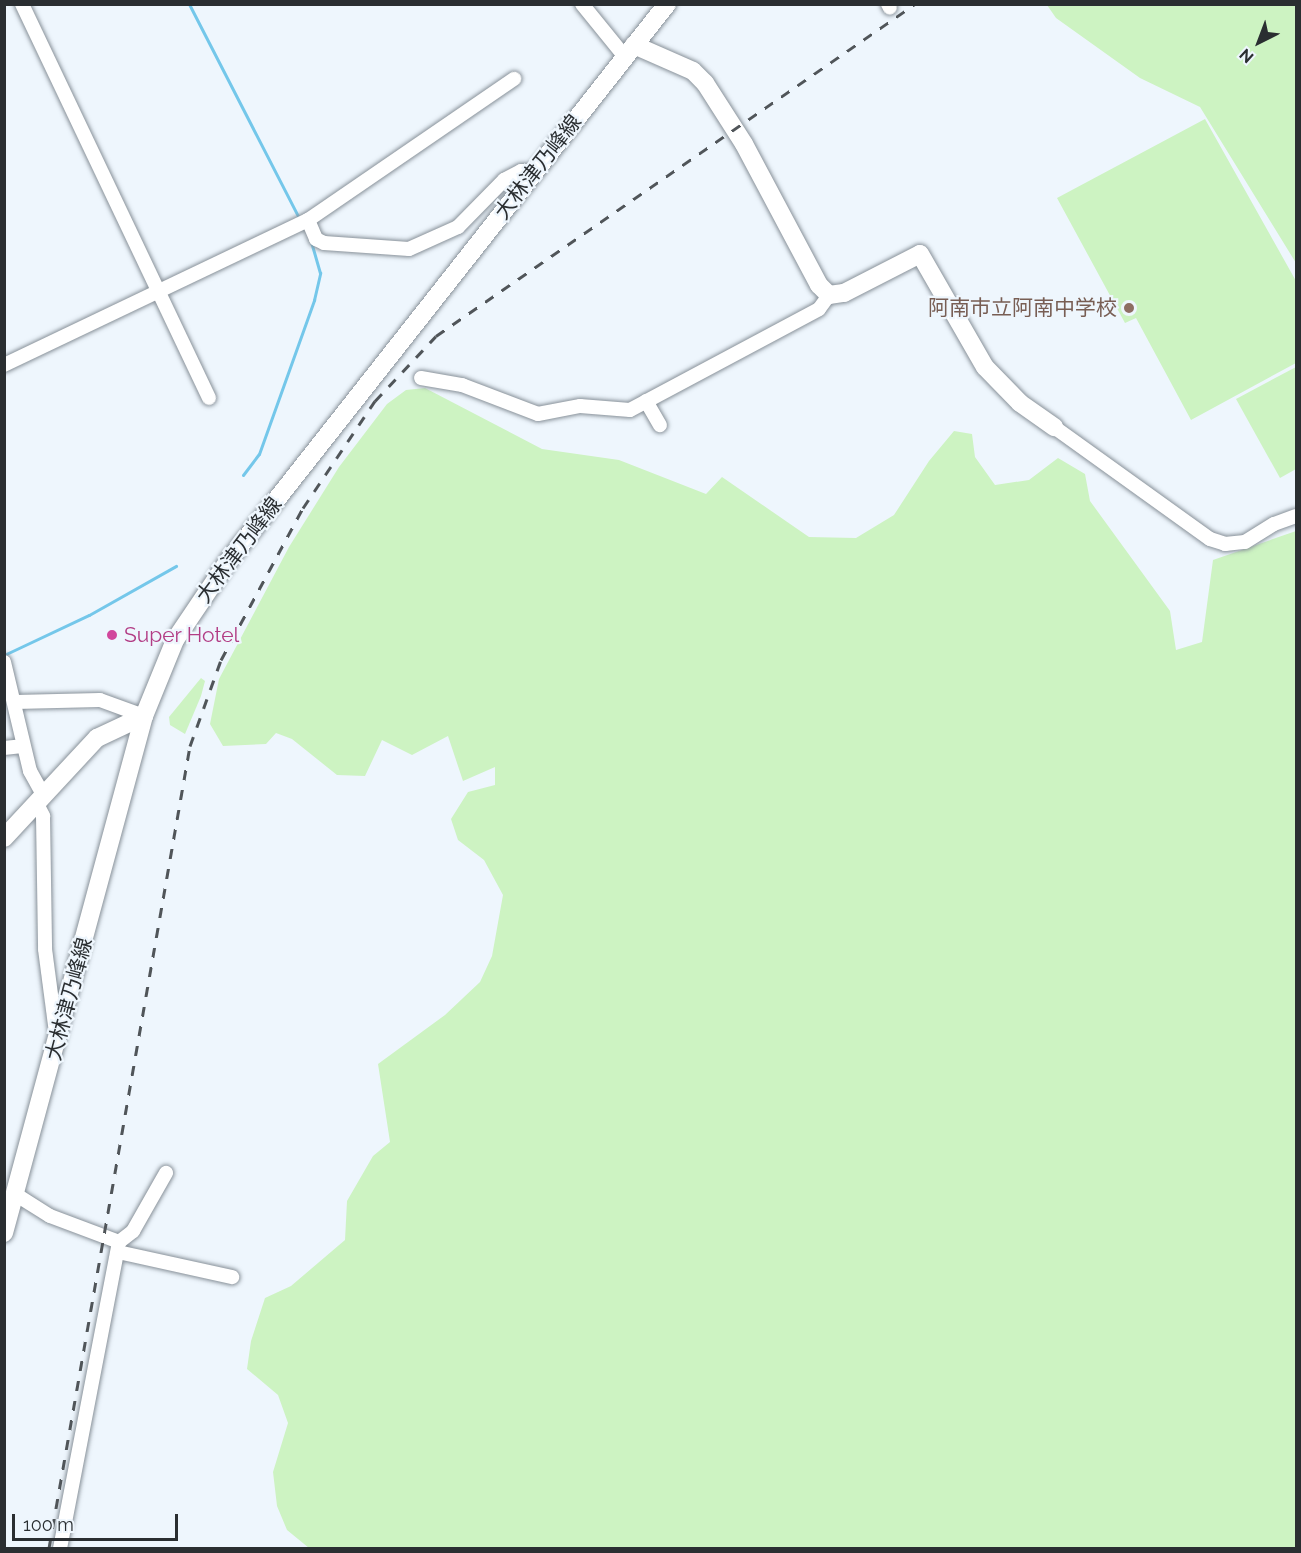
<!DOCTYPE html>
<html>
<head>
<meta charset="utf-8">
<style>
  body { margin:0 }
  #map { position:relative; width:1301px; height:1553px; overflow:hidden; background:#eef6fd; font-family:Raleway,"Noto Sans JP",sans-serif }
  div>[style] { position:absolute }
  .green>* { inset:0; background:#cdf3c2 }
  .stream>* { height:3px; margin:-1.5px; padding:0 1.5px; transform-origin:1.5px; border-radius:1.5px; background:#74c7ea }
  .roads { filter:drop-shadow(0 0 2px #889199) drop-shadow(0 0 2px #889199) }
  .street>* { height:14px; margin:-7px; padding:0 7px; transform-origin:7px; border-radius:7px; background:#fff }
  .secondary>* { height:18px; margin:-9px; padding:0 9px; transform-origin:9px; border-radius:9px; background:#fff }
  .rail>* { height:3px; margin-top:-1.5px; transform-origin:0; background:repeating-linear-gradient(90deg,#505559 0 10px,transparent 0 20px) }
  .dots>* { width:16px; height:16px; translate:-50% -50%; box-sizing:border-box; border:3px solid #eef6fd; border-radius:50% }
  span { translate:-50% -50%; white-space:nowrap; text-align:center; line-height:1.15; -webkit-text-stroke:4.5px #eef6fd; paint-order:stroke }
  .street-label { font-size:21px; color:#2a2e31 }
  .education-label { font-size:21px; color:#785e54 }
  .right { translate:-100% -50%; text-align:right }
  .hotel-label { font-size:21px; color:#b23c85 }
  .left { translate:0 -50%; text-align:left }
  .frame { position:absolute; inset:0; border:6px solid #2a2e31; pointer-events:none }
  .north { position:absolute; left:1229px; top:12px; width:60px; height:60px; -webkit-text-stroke:4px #eef6fd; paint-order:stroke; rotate:222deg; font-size:16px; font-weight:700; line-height:24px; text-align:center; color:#2a2e31 }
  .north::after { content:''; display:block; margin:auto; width:21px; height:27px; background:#2a2e31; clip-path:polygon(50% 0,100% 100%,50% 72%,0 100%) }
  .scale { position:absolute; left:12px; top:1514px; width:166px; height:27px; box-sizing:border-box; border:3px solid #2a2e31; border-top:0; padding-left:8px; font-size:18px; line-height:21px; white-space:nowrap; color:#2a2e31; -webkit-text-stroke:4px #eef6fd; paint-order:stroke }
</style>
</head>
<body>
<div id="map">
  <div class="green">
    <div style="clip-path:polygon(1047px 5px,1296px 5px,1296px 263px,1200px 107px,1140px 78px,1056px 18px)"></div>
    <div style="clip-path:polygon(1205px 119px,1296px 281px,1296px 363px,1191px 420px,1136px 318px,1125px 323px,1057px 198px)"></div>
    <div style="clip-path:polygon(1296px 367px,1296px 469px,1280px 478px,1236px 399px)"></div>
    <div style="clip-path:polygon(425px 388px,542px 449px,619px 460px,706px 494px,722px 477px,809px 537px,856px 538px,894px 515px,929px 461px,954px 431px,972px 434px,975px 457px,995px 485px,1029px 480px,1058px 458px,1085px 474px,1090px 501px,1170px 611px,1176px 650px,1202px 642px,1213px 560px,1296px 531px,1296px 1548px,309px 1548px,287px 1530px,277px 1506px,273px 1472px,288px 1423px,278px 1395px,247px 1369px,251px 1341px,265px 1298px,291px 1286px,345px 1240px,347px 1201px,373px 1156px,390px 1142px,378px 1064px,445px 1015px,480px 982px,492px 956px,503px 895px,484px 860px,458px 840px,451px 819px,468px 792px,495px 785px,495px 767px,463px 781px,448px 736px,412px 755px,382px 740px,365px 776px,337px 775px,292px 739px,276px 733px,266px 744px,223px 746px,210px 724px,219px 679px,289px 547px,339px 467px,387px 404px,406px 390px)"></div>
    <div style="clip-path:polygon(201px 678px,205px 681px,201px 696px,185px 734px,170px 725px,169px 717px)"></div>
  </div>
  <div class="stream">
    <div style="left:189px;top:4px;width:243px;rotate:62.8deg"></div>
    <div style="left:243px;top:475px;width:26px;rotate:-53deg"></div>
    <div style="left:259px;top:454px;width:164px;rotate:-70.3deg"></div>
    <div style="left:314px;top:300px;width:28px;rotate:-77deg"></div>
    <div style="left:320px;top:273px;width:32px;rotate:-106deg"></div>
    <div style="left:4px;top:655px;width:94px;rotate:-25.2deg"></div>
    <div style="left:89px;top:615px;width:100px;rotate:-29.4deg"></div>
  </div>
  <div class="roads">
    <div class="street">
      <div style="left:22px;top:4px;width:436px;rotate:64.6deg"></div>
      <div style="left:582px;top:4px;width:68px;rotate:50.9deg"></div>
      <div style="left:888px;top:4px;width:4px;rotate:63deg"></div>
      <div style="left:308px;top:220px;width:21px;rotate:67deg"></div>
      <div style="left:316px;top:239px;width:9px;rotate:27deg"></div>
      <div style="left:324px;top:243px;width:85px;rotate:4deg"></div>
      <div style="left:409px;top:249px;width:54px;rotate:-24.2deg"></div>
      <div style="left:458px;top:227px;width:66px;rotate:-45.6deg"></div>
      <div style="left:504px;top:180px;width:19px;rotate:-28deg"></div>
      <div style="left:521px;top:171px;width:14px"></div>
      <div style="left:4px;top:365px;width:337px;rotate:-25.5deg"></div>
      <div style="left:308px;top:220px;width:250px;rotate:-34.4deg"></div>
      <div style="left:421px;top:378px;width:42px;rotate:9.7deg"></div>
      <div style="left:462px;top:385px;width:81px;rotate:20.9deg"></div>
      <div style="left:538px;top:414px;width:43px;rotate:-10.8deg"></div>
      <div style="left:580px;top:406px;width:50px;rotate:4.6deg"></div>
      <div style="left:630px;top:410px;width:214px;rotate:-28.1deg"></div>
      <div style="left:819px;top:309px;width:17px;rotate:-54deg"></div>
      <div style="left:646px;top:401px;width:28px;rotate:60deg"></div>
      <div style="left:1054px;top:427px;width:192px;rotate:35.7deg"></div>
      <div style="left:1210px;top:539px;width:16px;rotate:18deg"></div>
      <div style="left:1225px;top:544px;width:20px;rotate:-6deg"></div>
      <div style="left:1245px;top:542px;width:34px;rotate:-32deg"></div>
      <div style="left:1274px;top:524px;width:23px;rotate:-20deg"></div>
      <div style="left:4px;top:662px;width:112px;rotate:76.6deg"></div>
      <div style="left:30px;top:771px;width:26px;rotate:61deg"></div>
      <div style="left:15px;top:702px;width:85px;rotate:-1.3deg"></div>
      <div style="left:100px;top:700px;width:47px;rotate:20deg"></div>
      <div style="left:4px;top:748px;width:18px;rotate:-6deg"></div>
      <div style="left:36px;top:802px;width:16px;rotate:63deg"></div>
      <div style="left:43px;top:816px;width:133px;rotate:89.1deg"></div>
      <div style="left:45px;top:949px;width:84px;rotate:82.5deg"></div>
      <div style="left:15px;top:1194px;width:41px;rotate:32.2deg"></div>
      <div style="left:50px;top:1216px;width:74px;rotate:20.6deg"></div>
      <div style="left:119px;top:1242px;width:312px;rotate:100.9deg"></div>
      <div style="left:119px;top:1242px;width:18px;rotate:-38deg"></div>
      <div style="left:133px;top:1231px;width:67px;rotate:-60.4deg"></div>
      <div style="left:118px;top:1252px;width:117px;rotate:12.4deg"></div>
    </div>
    <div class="secondary">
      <div style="left:634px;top:45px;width:64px;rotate:23.8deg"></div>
      <div style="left:693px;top:71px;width:17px;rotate:45deg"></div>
      <div style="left:705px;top:83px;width:72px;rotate:57.4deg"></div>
      <div style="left:744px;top:144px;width:160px;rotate:62deg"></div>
      <div style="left:819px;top:285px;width:14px;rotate:45deg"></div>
      <div style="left:829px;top:295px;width:15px;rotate:-8deg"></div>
      <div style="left:844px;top:293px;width:85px;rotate:-27.2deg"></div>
      <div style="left:920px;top:254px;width:130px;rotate:60.1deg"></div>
      <div style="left:985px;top:367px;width:50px;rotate:45.8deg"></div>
      <div style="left:1020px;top:403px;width:42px;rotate:35.2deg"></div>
      <div style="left:4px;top:838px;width:137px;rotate:-47.1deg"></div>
      <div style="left:97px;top:738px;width:52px;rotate:-25.1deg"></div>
      <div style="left:4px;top:1233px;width:536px;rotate:-74.85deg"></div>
      <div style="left:144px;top:716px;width:82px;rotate:-67.8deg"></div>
      <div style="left:175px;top:640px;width:97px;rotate:-56deg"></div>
      <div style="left:229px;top:560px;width:708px;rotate:-51.77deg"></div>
    </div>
  </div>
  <div class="rail">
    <div style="left:49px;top:1548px;width:814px;rotate:-80.03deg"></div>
    <div style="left:190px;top:746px;width:91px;rotate:-70.2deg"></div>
    <div style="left:221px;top:660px;width:173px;rotate:-61.7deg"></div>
    <div style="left:303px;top:508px;width:129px;rotate:-56.1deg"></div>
    <div style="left:375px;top:401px;width:89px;rotate:-46.8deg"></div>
    <div style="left:436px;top:336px;width:583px;rotate:-34.73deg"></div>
  </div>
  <div class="dots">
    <div style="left:1129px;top:308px;background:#8d6e63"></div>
    <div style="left:112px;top:635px;background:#d1479c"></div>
  </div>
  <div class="street-label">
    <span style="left:538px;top:167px;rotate:-52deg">大林津乃峰線</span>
    <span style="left:239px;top:550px;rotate:-53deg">大林津乃峰線</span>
    <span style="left:69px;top:999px;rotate:-75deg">大林津乃峰線</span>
  </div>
  <div class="education-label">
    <span class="right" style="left:1117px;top:308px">阿南市立阿南中学校</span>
  </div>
  <div class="hotel-label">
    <span class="left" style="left:124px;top:635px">Super Hotel</span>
  </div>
  <div class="frame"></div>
  <div class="north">N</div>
  <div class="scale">100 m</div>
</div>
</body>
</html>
